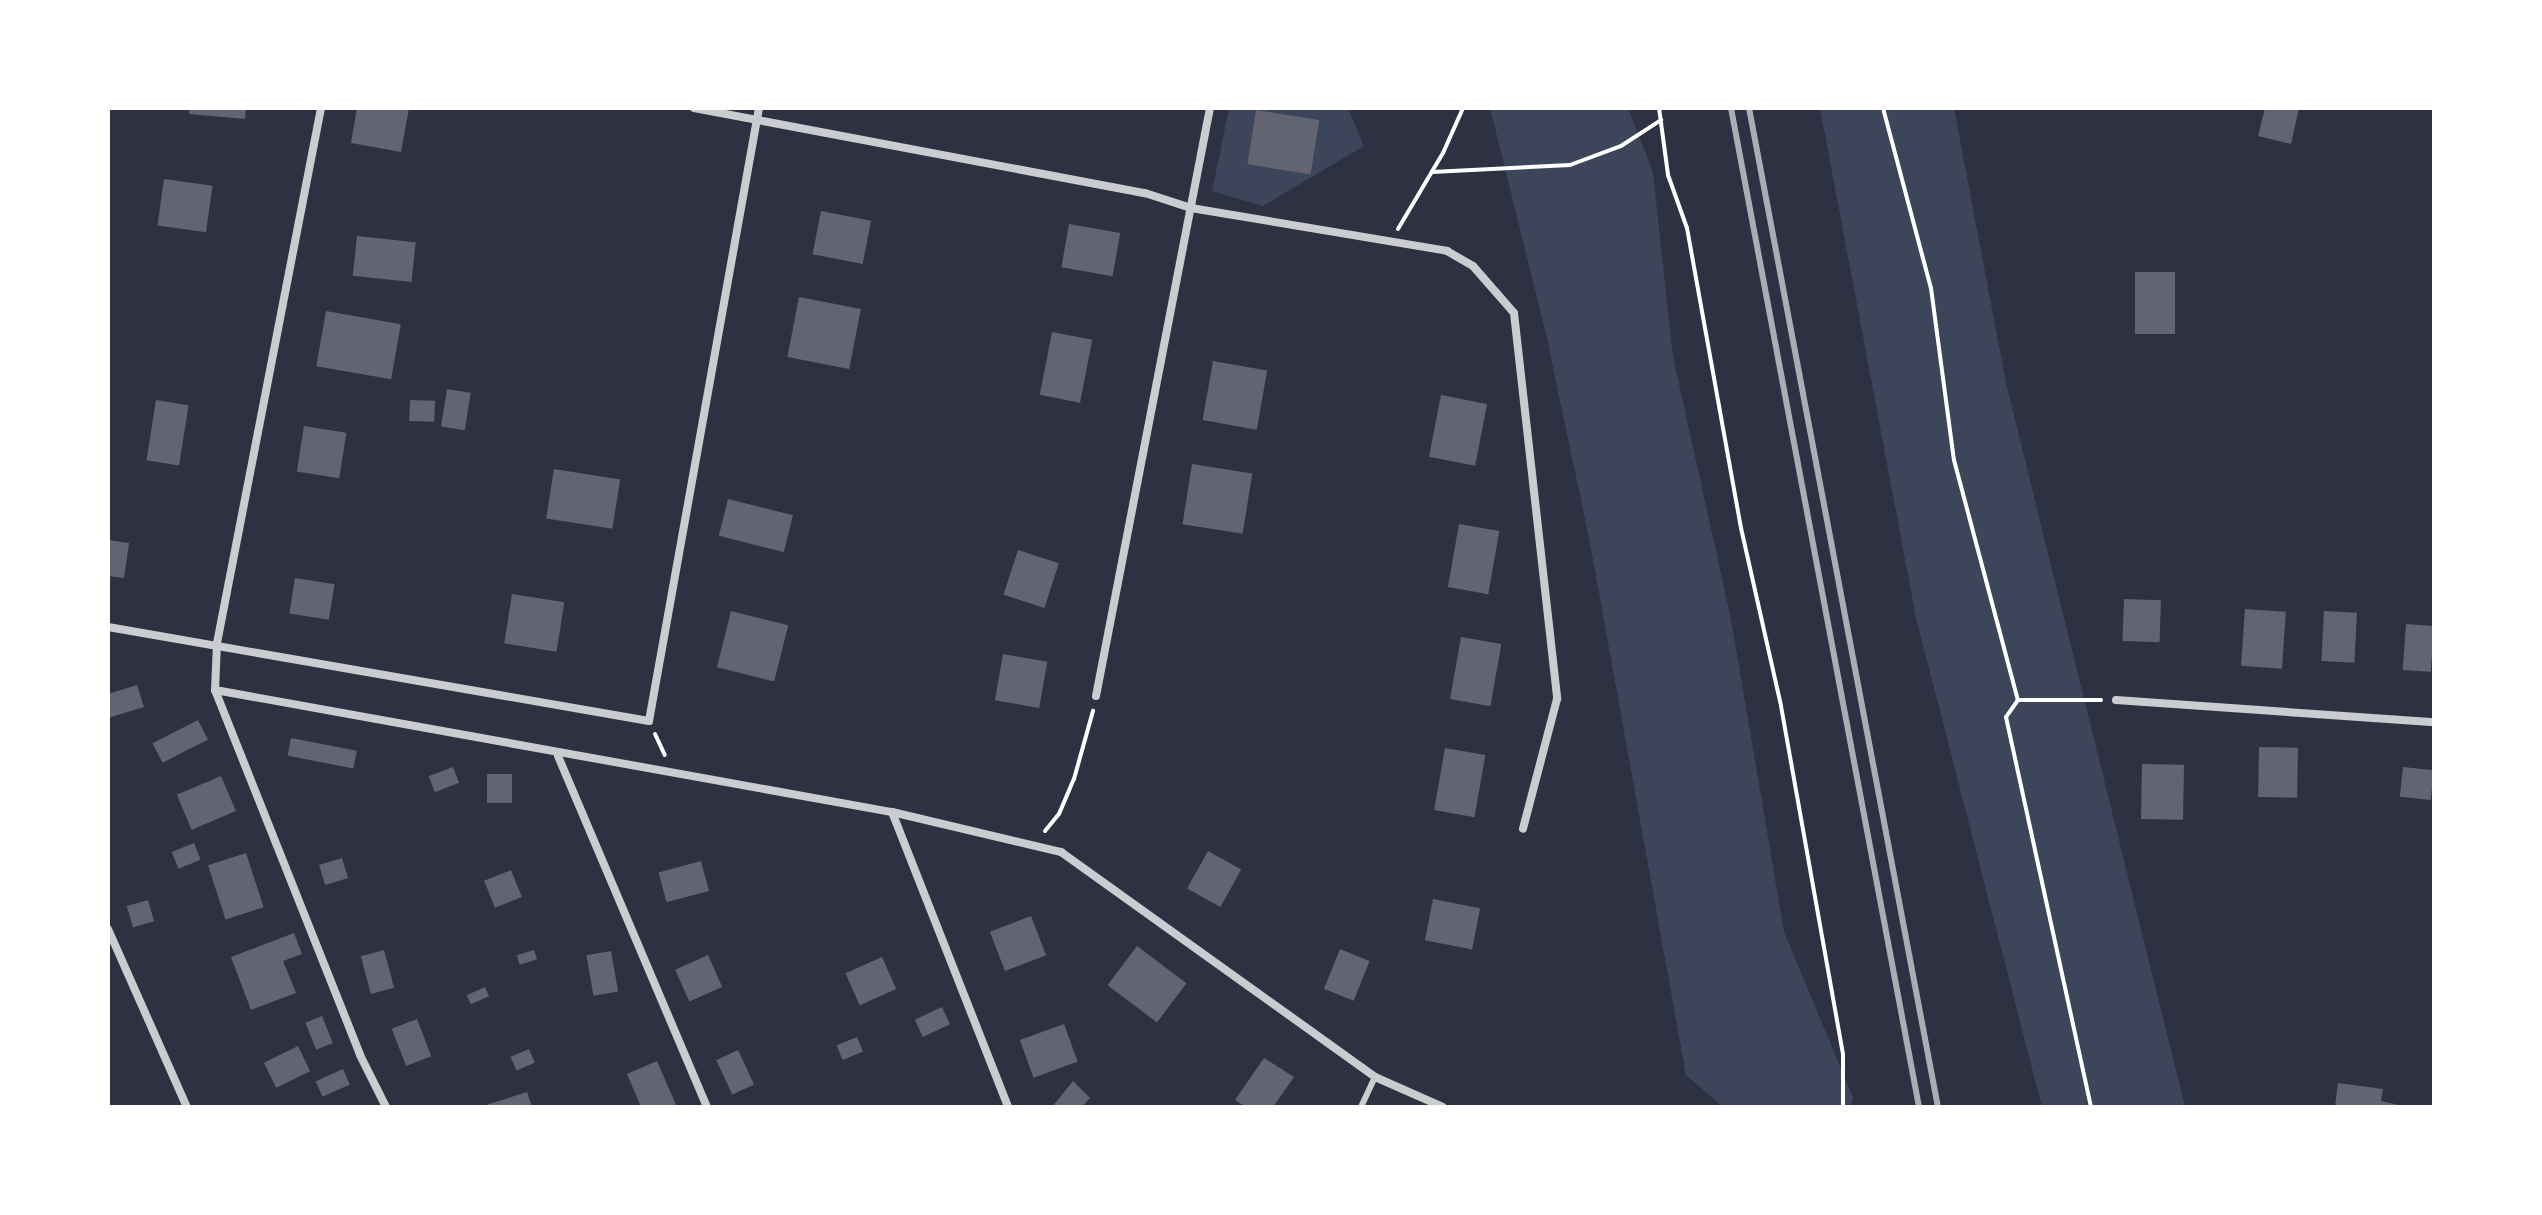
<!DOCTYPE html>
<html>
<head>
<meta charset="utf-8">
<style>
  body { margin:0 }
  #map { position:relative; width:2542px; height:1215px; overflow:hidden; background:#2d3142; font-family:Manrope,sans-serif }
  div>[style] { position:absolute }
  .green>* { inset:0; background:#3c4559 }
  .building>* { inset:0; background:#626471; transform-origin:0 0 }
  .path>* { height:4px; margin:-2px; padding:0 2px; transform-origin:2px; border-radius:2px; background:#fff }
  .service>* { height:6px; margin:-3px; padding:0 3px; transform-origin:3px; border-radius:3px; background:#caccd0 }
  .minor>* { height:8px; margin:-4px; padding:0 4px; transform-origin:4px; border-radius:4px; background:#caccd0 }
  .rail>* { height:6px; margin:-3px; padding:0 3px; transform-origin:3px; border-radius:3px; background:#abadb3 }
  span { translate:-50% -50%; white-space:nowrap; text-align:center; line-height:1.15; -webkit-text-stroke:7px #fff; paint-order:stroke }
  .frame { position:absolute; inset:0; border:110px solid #fff; pointer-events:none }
</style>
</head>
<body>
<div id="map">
  <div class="green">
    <div style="clip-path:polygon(1229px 108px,1348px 108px,1364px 146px,1263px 206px,1212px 191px)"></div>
    <div style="clip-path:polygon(1490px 108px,1628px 108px,1653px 172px,1673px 357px,1731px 619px,1784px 932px,1853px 1097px,1851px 1107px,1723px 1107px,1686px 1075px,1590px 543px,1546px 334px)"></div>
    <div style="clip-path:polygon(1820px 108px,1954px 108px,2006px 383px,2185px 1107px,2042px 1107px,1916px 618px)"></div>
  </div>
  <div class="building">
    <div style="clip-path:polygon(190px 108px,246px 108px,245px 119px,189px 114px)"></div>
    <div style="clip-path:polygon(357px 108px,409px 108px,401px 152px,351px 143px)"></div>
    <div style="clip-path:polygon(2265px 108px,2299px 108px,2291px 144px,2258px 136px)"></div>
    <div style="left:1256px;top:110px;width:64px;height:55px;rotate:9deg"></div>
    <div style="left:164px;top:179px;width:49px;height:47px;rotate:8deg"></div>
    <div style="left:821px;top:211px;width:51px;height:44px;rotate:11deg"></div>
    <div style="left:1069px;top:224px;width:52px;height:44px;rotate:10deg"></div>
    <div style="left:357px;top:236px;width:59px;height:40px;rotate:6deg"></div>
    <div style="left:2135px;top:272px;width:40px;height:62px"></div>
    <div style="left:799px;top:297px;width:63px;height:61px;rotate:11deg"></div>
    <div style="left:326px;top:311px;width:76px;height:56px;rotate:10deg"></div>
    <div style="left:1052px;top:332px;width:41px;height:64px;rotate:11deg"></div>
    <div style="left:1213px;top:361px;width:55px;height:60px;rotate:10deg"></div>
    <div style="left:447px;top:389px;width:24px;height:38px;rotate:9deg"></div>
    <div style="left:1441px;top:395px;width:47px;height:63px;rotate:11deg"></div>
    <div style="left:156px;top:400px;width:33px;height:61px;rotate:9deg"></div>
    <div style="left:410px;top:400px;width:25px;height:21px;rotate:2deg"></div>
    <div style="left:304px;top:426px;width:43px;height:46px;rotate:9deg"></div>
    <div style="left:1192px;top:464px;width:61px;height:61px;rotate:9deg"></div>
    <div style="left:554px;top:469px;width:67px;height:50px;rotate:9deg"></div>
    <div style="left:728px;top:499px;width:67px;height:38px;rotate:14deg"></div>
    <div style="left:1459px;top:524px;width:41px;height:64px;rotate:10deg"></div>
    <div style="clip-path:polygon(108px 540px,129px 543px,124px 578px,108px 576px)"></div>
    <div style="left:1018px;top:550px;width:43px;height:47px;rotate:18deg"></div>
    <div style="left:295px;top:578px;width:40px;height:36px;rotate:9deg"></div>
    <div style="left:512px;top:594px;width:53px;height:50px;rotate:9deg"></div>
    <div style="left:2124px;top:599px;width:37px;height:42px;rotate:2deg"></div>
    <div style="left:2245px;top:609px;width:41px;height:57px;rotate:4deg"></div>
    <div style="left:731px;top:611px;width:59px;height:58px;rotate:14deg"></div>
    <div style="left:2324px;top:611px;width:33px;height:50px;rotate:3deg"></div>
    <div style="left:2406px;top:624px;width:28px;height:46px;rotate:4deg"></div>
    <div style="left:1461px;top:637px;width:41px;height:63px;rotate:10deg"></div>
    <div style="left:1003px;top:654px;width:45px;height:47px;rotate:10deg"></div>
    <div style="clip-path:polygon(137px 685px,144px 707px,108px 718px,108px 694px)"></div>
    <div style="left:198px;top:720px;width:22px;height:51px;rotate:63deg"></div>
    <div style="left:291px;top:738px;width:67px;height:18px;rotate:11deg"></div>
    <div style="left:2259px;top:747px;width:39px;height:50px;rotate:1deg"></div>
    <div style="left:1445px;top:748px;width:41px;height:63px;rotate:10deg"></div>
    <div style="left:2142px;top:764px;width:42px;height:55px;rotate:1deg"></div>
    <div style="left:453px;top:767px;width:17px;height:26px;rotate:69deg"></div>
    <div style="left:2403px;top:767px;width:31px;height:30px;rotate:6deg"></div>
    <div style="left:487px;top:774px;width:25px;height:29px"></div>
    <div style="left:221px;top:776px;width:38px;height:48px;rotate:67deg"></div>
    <div style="left:194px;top:843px;width:18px;height:24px;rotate:68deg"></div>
    <div style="left:1208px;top:851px;width:38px;height:43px;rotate:29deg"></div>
    <div style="left:246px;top:853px;width:57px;height:40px;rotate:72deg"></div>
    <div style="left:342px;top:858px;width:21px;height:24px;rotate:73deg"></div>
    <div style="left:701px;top:861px;width:31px;height:44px;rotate:75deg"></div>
    <div style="left:511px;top:870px;width:29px;height:29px;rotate:68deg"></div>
    <div style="left:1433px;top:899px;width:48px;height:42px;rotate:11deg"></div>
    <div style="left:148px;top:900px;width:22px;height:22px;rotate:74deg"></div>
    <div style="left:1031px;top:916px;width:42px;height:44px;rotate:69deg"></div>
    <div style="clip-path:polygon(294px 933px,302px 954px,283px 961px,296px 993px,251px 1010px,231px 957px)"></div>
    <div style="left:1137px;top:946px;width:62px;height:49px;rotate:37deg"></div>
    <div style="left:1340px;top:949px;width:32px;height:43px;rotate:22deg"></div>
    <div style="left:384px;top:950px;width:39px;height:24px;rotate:75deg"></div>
    <div style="left:534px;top:950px;width:10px;height:18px;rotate:73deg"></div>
    <div style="left:611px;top:951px;width:41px;height:25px;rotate:80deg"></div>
    <div style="left:708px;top:955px;width:35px;height:36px;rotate:66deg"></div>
    <div style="left:882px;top:957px;width:35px;height:40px;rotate:66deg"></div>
    <div style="left:485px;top:987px;width:10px;height:20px;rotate:66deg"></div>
    <div style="left:942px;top:1007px;width:19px;height:30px;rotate:65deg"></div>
    <div style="left:322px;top:1016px;width:29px;height:18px;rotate:68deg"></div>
    <div style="left:417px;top:1019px;width:40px;height:27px;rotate:69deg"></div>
    <div style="left:1064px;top:1024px;width:40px;height:47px;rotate:70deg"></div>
    <div style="left:857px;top:1037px;width:16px;height:22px;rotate:68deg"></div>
    <div style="left:298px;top:1046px;width:28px;height:38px;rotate:64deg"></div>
    <div style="left:529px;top:1049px;width:15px;height:20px;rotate:67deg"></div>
    <div style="left:738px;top:1050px;width:38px;height:24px;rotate:65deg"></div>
    <div style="clip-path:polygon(1264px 1058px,1294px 1077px,1273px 1107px,1246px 1107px,1235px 1100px)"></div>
    <div style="clip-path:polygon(657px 1061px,677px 1107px,641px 1107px,627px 1074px)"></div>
    <div style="left:343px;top:1069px;width:17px;height:30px;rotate:66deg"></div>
    <div style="clip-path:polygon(1073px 1081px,1090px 1098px,1082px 1107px,1052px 1107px)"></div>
    <div style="clip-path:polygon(2338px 1083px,2383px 1089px,2381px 1101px,2408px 1107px,2335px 1107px)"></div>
    <div style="clip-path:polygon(527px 1092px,532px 1107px,483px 1107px,483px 1106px)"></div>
  </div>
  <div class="path">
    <div style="left:1659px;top:108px;width:68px;rotate:82.3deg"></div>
    <div style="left:1668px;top:175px;width:56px;rotate:70.3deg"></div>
    <div style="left:1687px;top:228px;width:305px;rotate:79.8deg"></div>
    <div style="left:1741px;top:528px;width:182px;rotate:77.3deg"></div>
    <div style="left:1781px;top:706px;width:353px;rotate:79.9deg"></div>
    <div style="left:1843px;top:1054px;width:53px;rotate:90deg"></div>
    <div style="left:1883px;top:108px;width:186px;rotate:75.1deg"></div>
    <div style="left:1931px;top:288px;width:174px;rotate:82.4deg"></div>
    <div style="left:1954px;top:460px;width:248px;rotate:75.1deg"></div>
    <div style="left:2018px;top:700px;width:21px;rotate:125deg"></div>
    <div style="left:2006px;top:717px;width:399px;rotate:77.7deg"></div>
    <div style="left:1432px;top:172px;width:138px;rotate:-2.9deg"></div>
    <div style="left:1570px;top:165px;width:54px;rotate:-20.4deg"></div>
    <div style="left:1621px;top:146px;width:48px;rotate:-33deg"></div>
    <div style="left:1398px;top:229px;width:88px;rotate:-59.4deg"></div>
    <div style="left:1443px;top:153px;width:49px;rotate:-66deg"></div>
    <div style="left:2018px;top:700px;width:83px"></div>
    <div style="left:655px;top:734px;width:23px;rotate:65deg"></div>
    <div style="left:1045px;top:831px;width:22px;rotate:-51deg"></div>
    <div style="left:1059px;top:814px;width:38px;rotate:-67deg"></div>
    <div style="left:1074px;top:779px;width:71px;rotate:-74.4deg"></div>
  </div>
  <div class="service">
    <div style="left:1361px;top:1107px;width:33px;rotate:-65deg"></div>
  </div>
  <div class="minor">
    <div style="left:321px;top:108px;width:545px;rotate:101deg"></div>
    <div style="left:217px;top:643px;width:47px;rotate:92.4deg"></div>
    <div style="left:215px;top:690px;width:688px;rotate:10.22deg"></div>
    <div style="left:892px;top:812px;width:317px;rotate:68.5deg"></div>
    <div style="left:694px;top:108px;width:459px;rotate:10.7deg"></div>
    <div style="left:1145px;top:193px;width:48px;rotate:18.1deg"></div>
    <div style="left:1191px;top:208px;width:260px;rotate:9.5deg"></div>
    <div style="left:1447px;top:251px;width:30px;rotate:30deg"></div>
    <div style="left:1473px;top:266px;width:62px;rotate:48.9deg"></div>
    <div style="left:1514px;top:313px;width:388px;rotate:83.6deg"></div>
    <div style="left:1557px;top:699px;width:134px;rotate:104.7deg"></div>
    <div style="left:108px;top:627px;width:549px;rotate:9.86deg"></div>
    <div style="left:649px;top:721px;width:623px;rotate:-79.83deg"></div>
    <div style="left:215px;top:690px;width:393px;rotate:68.3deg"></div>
    <div style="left:360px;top:1055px;width:58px;rotate:63.4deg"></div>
    <div style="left:1096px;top:696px;width:599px;rotate:-79.03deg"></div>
    <div style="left:2116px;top:700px;width:319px;rotate:4deg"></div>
    <div style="left:558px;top:756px;width:381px;rotate:67deg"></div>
    <div style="left:892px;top:812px;width:174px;rotate:13.3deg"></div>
    <div style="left:1061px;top:852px;width:386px;rotate:35.6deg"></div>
    <div style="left:1375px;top:1077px;width:74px;rotate:23.8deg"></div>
    <div style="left:108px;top:929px;width:195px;rotate:66.1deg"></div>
  </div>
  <div class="rail">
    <div style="left:1731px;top:108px;width:1017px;rotate:79.34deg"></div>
    <div style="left:1749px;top:108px;width:1017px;rotate:79.29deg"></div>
  </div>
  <div class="frame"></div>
</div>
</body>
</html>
